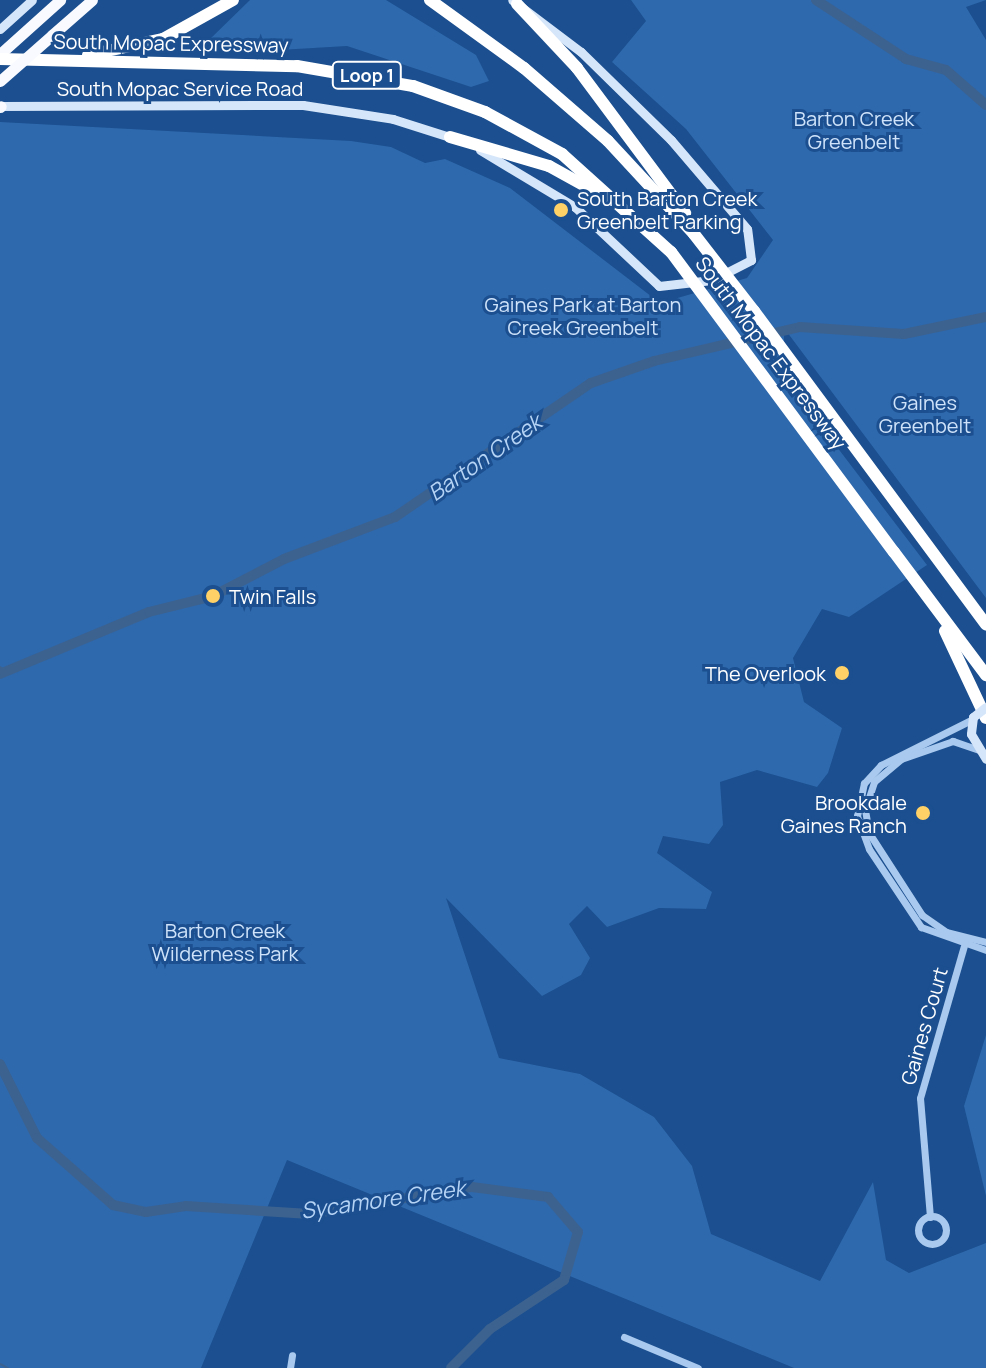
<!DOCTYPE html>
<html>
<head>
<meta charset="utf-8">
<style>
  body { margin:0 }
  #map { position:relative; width:986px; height:1368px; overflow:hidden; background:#1b4f8f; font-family:Manrope,sans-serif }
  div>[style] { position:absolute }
  .green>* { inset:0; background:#2e69ad }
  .stream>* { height:2px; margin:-1px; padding:0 1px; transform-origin:1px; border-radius:1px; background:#3c6290 }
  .river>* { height:10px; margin:-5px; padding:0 5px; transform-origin:5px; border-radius:5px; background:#3c6290 }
  .minor>* { height:7px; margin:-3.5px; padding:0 3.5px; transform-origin:3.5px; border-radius:3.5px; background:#a9c9ee }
  .minor>.ring { margin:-3.5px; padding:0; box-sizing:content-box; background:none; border:7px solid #a9c9ee; border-radius:50% }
  .secondary>* { height:9px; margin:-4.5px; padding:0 4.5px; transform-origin:4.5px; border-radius:4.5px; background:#d6e6fa }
  .trunk>* { height:11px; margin:-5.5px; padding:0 5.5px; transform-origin:5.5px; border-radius:5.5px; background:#f8faff }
  .motorway>* { height:12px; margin:-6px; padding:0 6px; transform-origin:6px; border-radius:6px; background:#fff }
  .secondary-bridge>* { height:9px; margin:-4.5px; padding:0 4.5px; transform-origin:4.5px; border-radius:4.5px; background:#d6e6fa }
  .trunk-bridge>* { height:11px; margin:-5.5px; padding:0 5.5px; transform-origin:5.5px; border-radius:5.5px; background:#f8faff }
  .motorway-bridge>* { height:12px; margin:-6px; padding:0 6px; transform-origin:6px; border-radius:6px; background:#fff }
  .dots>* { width:22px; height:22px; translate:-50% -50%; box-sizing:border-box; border:4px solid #1b4f8f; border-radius:50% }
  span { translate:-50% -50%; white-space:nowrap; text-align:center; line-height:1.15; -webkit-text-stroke:6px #1b4f8f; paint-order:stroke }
  .shield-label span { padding:2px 6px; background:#1b4f8f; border:2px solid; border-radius:6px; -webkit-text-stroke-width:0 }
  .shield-label { font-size:18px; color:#fff; font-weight:700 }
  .street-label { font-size:20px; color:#fff }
  .park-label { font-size:20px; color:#cfe3fa }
  .poi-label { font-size:20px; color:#fff }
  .left { translate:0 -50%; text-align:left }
  .right { translate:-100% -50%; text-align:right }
  .water-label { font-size:22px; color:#b5d3f5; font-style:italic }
</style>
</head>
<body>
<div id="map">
  <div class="green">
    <div style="clip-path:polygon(250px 0,386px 0,476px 55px,489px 81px,471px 87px,347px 46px,247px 52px,210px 39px)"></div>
    <div style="clip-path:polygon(631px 0,986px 0,966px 7px,986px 40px,986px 598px,784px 328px,784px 352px,824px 430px,927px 565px,849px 617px,822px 609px,793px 658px,804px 702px,842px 728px,828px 773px,817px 787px,757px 770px,720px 782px,723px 825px,709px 844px,663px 836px,657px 853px,712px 892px,706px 909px,659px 908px,607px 927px,587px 906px,569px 924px,590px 958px,581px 975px,542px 996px,446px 898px,499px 1058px,580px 1074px,654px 1117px,692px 1166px,711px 1234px,820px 1281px,873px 1182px,886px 1260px,909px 1273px,986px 1243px,986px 1368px,794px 1368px,287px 1160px,201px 1368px,0 1368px,0 122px,351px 141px,391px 147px,425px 163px,445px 159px,510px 188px,660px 303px,747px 278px,773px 240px,686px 129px,612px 62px,646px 21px)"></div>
    <div style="clip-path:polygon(986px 1035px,986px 1196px,964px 1106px)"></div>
  </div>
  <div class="stream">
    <div style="left:0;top:667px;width:8px;rotate:30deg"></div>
    <div style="left:0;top:1364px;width:9px;rotate:27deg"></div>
  </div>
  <div class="river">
    <div style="left:816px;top:0;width:108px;rotate:33.2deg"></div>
    <div style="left:906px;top:59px;width:41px;rotate:15.4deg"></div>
    <div style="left:946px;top:70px;width:53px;rotate:41.2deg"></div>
    <div style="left:0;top:674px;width:161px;rotate:-22.6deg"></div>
    <div style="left:149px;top:612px;width:66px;rotate:-14deg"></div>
    <div style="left:213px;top:596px;width:80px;rotate:-27.5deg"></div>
    <div style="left:284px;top:559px;width:119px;rotate:-20.7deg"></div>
    <div style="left:395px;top:517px;width:237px;rotate:-34.4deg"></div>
    <div style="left:591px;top:383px;width:67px;rotate:-19.2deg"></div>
    <div style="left:654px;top:361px;width:150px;rotate:-13.1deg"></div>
    <div style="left:800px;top:327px;width:104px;rotate:3.9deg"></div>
    <div style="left:904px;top:334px;width:84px;rotate:-11.7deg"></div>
    <div style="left:0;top:1064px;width:83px;rotate:63.4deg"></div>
    <div style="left:37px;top:1138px;width:101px;rotate:41.4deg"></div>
    <div style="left:113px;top:1205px;width:34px;rotate:12deg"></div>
    <div style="left:146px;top:1212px;width:40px;rotate:-8.5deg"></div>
    <div style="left:186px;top:1206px;width:124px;rotate:3.7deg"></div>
    <div style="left:310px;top:1214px;width:164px;rotate:-9.5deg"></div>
    <div style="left:472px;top:1187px;width:77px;rotate:7.5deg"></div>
    <div style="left:548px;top:1197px;width:46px;rotate:49.4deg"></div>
    <div style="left:578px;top:1232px;width:50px;rotate:106.3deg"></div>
    <div style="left:564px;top:1280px;width:89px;rotate:146.5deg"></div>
    <div style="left:490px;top:1329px;width:55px;rotate:135deg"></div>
  </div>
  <div class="minor">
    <div style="left:971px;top:720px;width:101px;rotate:153.4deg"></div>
    <div style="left:881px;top:765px;width:25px;rotate:133deg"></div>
    <div style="left:864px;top:783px;width:34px;rotate:102deg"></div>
    <div style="left:857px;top:816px;width:35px;rotate:70deg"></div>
    <div style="left:869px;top:849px;width:94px;rotate:56.3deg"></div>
    <div style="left:921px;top:927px;width:69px;rotate:19.5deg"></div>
    <div style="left:979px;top:750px;width:28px;rotate:-161deg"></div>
    <div style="left:953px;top:741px;width:55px;rotate:160.9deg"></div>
    <div style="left:901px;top:759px;width:35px;rotate:140deg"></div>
    <div style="left:874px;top:782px;width:29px;rotate:108deg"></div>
    <div style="left:865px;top:810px;width:23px;rotate:80deg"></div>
    <div style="left:869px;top:833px;width:98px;rotate:57.1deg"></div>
    <div style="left:922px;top:915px;width:29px;rotate:35deg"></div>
    <div style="left:946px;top:932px;width:41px;rotate:14deg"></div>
    <div class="ring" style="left:918px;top:1216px;width:21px;height:21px"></div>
    <div style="left:930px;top:1217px;width:119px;rotate:-94.8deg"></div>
    <div style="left:920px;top:1098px;width:158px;rotate:-73.9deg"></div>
    <div style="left:624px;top:1337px;width:80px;rotate:22.7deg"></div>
    <div style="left:290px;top:1368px;width:13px;rotate:-81deg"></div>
  </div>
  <div class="secondary">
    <div style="left:0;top:29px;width:43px;rotate:-42.2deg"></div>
    <div style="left:0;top:106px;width:303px;rotate:-0.2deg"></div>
    <div style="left:303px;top:105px;width:91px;rotate:8.8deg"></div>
    <div style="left:393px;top:119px;width:66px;rotate:17.6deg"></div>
    <div style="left:480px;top:150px;width:111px;rotate:31deg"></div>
    <div style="left:575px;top:207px;width:115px;rotate:43.2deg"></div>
    <div style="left:659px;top:286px;width:53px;rotate:-6.5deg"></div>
    <div style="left:712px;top:280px;width:44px;rotate:-27.1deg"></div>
    <div style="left:751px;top:260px;width:31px;rotate:-97deg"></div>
    <div style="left:747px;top:229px;width:117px;rotate:-130.5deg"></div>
    <div style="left:671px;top:140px;width:126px;rotate:-135.6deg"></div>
    <div style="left:581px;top:52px;width:86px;rotate:-143deg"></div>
    <div style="left:973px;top:717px;width:17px;rotate:97deg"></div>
    <div style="left:971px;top:734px;width:29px;rotate:59deg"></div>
  </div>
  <div class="trunk">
    <div style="left:52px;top:35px;width:53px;rotate:-41.2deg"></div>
    <div style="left:0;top:54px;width:81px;rotate:-42deg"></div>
    <div style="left:0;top:107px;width:1px;rotate:-45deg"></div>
  </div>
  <div class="motorway">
    <div style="left:430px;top:0;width:116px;rotate:35.9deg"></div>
    <div style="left:524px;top:68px;width:111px;rotate:41deg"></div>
    <div style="left:608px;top:141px;width:127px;rotate:47.2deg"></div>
    <div style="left:517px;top:4px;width:88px;rotate:46.8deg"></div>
    <div style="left:577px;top:68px;width:181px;rotate:53.3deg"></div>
    <div style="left:88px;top:55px;width:77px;rotate:-12deg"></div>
    <div style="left:163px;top:39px;width:80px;rotate:-29.1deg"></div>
    <div style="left:0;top:59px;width:297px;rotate:1.4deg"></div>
    <div style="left:297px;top:66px;width:118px;rotate:9.8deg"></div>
    <div style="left:413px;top:86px;width:77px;rotate:19.9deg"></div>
    <div style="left:485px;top:112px;width:88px;rotate:28.6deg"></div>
    <div style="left:562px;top:154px;width:147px;rotate:42deg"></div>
    <div style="left:450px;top:137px;width:103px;rotate:16.3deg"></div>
    <div style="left:549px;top:166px;width:74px;rotate:29deg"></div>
    <div style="left:754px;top:311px;width:390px;rotate:53.5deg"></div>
    <div style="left:894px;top:552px;width:154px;rotate:53.2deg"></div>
    <div style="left:945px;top:631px;width:96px;rotate:64.8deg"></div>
  </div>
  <div class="secondary-bridge">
    <div style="left:973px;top:717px;width:16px;rotate:-38deg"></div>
  </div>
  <div class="trunk-bridge">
    <div style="left:0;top:81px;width:69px;rotate:-41.5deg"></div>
  </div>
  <div class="motorway-bridge">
    <div style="left:694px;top:234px;width:98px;rotate:52.1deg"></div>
    <div style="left:671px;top:252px;width:374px;rotate:53.4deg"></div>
  </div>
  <div class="dots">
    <div style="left:561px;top:210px;background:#ffd166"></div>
    <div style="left:213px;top:596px;background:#ffd166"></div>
    <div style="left:842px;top:673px;background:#ffd166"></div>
    <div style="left:923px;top:813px;background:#ffd166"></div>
  </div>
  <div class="shield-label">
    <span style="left:367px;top:75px">Loop 1</span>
  </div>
  <div class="street-label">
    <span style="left:171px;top:43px;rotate:1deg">South Mopac Expressway</span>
    <span style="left:180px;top:88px">South Mopac Service Road</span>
    <span style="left:771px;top:353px;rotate:53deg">South Mopac Expressway</span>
    <span style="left:924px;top:1026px;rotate:-74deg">Gaines Court</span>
  </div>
  <div class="park-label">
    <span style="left:854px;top:130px">Barton Creek<br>Greenbelt</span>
    <span style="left:583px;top:316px">Gaines Park at Barton<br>Creek Greenbelt</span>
    <span style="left:925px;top:414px">Gaines<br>Greenbelt</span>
    <span style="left:225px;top:942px">Barton Creek<br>Wilderness Park</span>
  </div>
  <div class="poi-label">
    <span class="left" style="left:577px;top:210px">South Barton Creek<br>Greenbelt Parking</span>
    <span class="left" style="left:229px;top:596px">Twin Falls</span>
    <span class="right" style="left:826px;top:673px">The Overlook</span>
    <span class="right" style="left:907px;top:814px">Brookdale<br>Gaines Ranch</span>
  </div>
  <div class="water-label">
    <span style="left:485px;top:458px;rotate:-35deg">Barton Creek</span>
    <span style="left:383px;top:1200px;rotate:-8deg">Sycamore Creek</span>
  </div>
</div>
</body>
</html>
